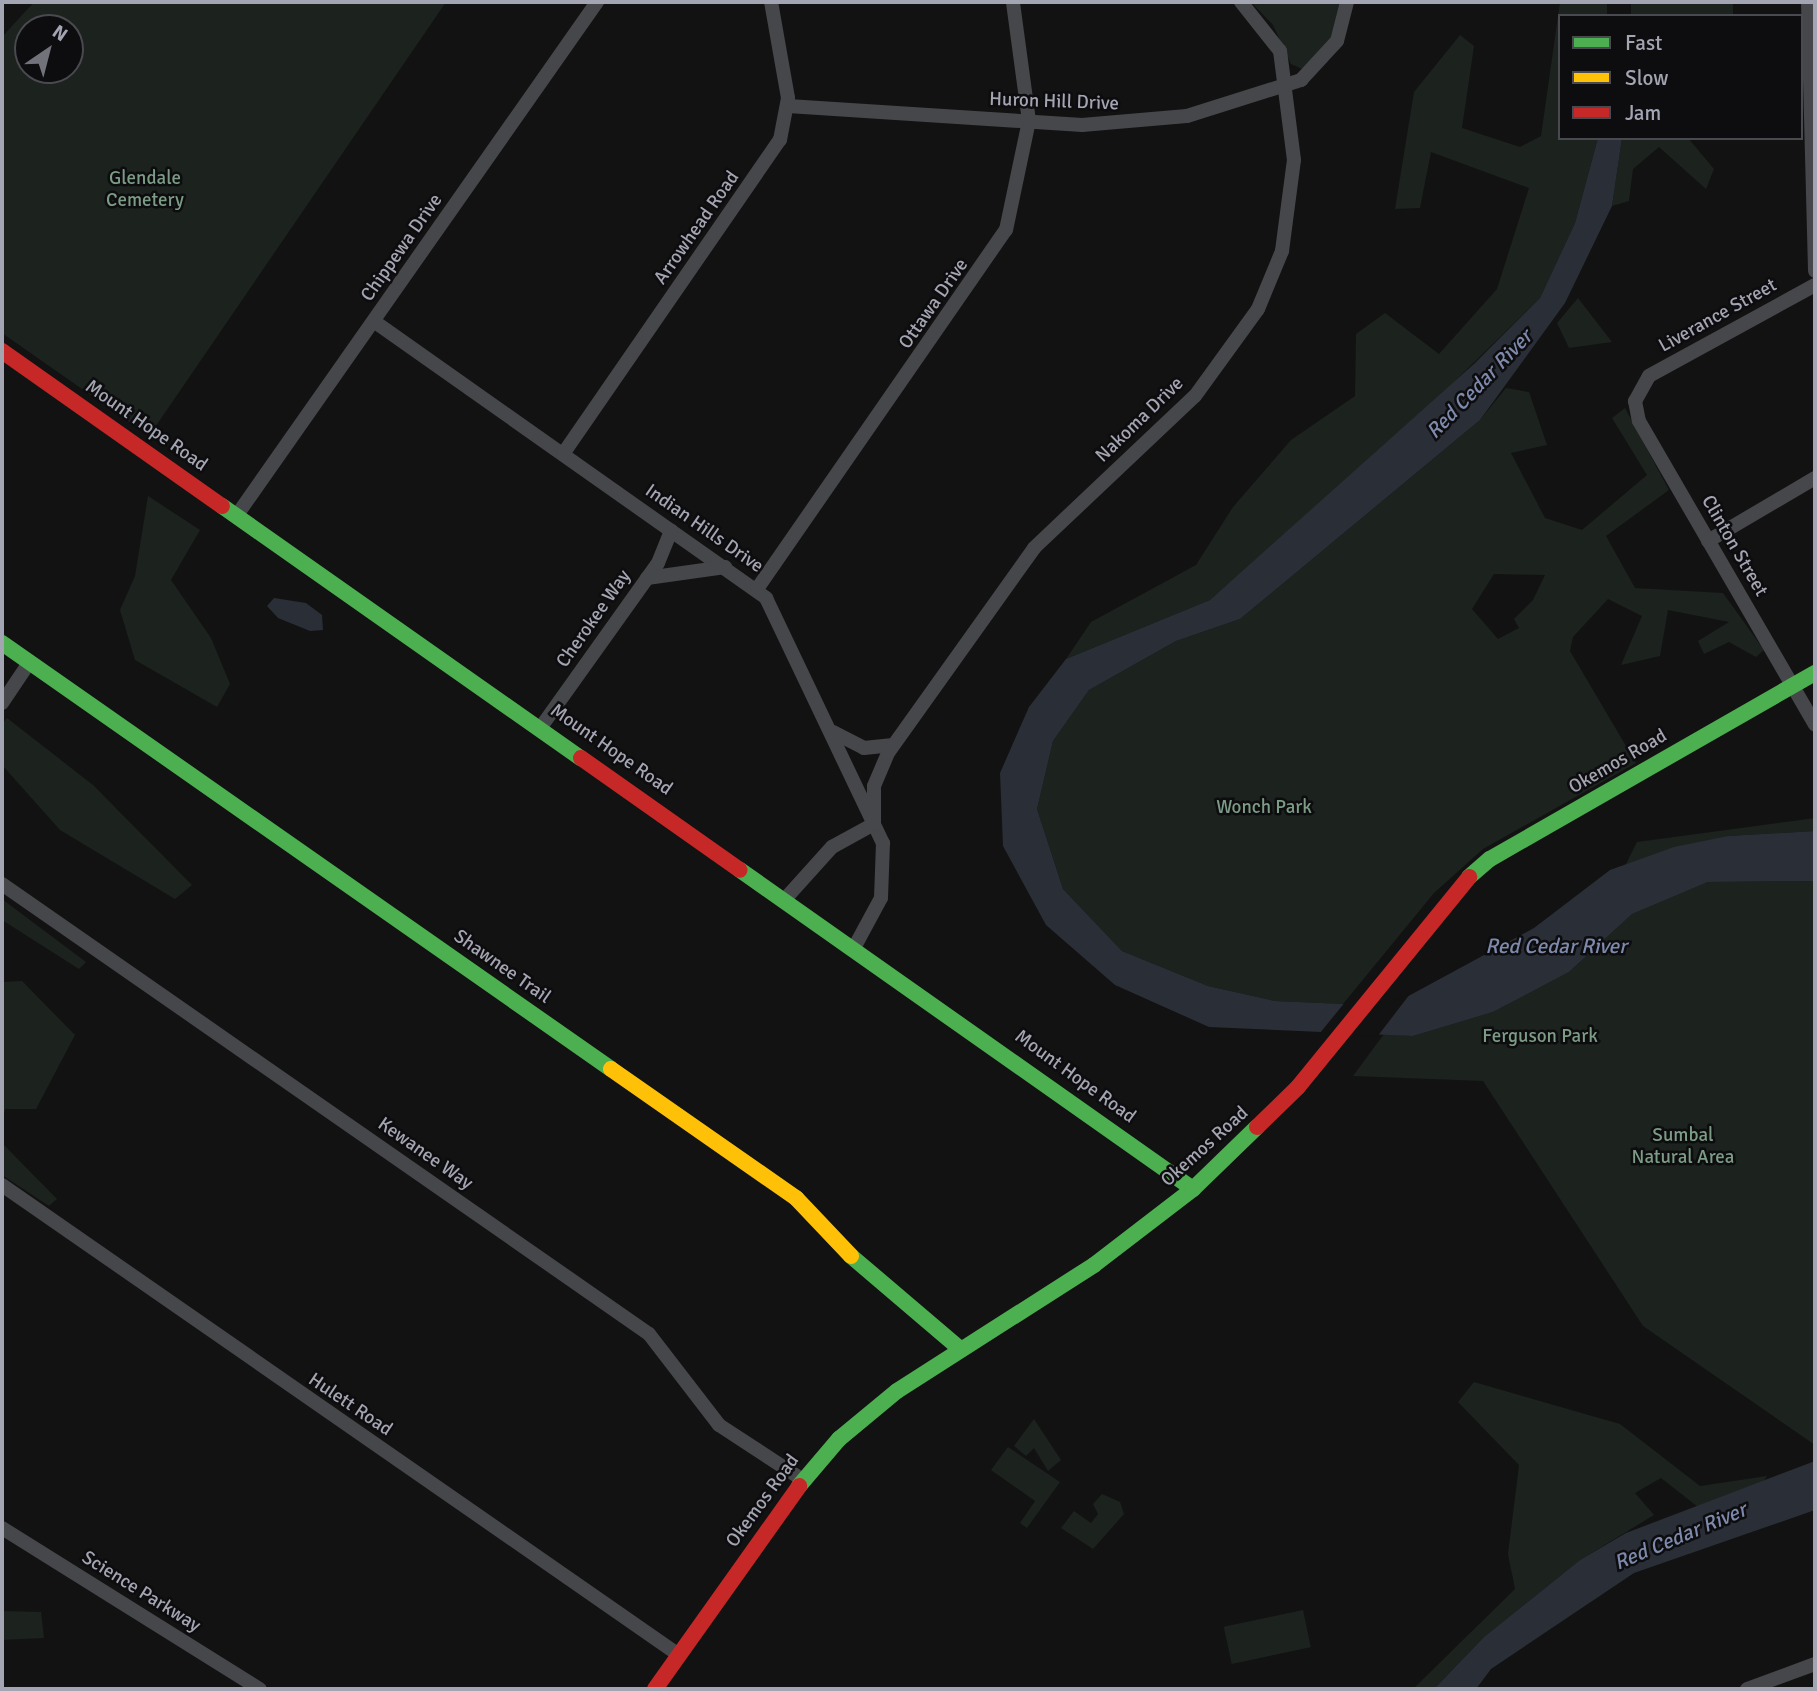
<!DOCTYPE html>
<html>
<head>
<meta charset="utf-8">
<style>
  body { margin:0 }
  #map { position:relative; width:1817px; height:1691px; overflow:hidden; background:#121212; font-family:Signika,sans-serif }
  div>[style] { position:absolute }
  .green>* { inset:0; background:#1c221e; transform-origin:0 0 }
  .water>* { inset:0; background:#2a2e36 }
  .pier>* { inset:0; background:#121212 }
  .street>* { height:14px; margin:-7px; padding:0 7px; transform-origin:7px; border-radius:7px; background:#46474b }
  .fast>* { height:16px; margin:-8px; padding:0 8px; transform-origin:8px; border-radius:8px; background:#4caf50 }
  .slow>* { height:16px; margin:-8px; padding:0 8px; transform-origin:8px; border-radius:8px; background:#ffc107 }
  .jam>* { height:16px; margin:-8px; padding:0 8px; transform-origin:8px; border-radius:8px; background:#c62828 }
  span { translate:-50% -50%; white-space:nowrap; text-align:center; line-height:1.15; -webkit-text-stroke:5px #0d0c0e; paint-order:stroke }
  .street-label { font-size:19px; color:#a4a5b2 }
  .park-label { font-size:19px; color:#7c9c86 }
  .water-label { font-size:21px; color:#7d8aab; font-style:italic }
  .frame { position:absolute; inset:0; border:4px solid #a4a5b2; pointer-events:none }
  .legend { position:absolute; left:1558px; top:14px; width:245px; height:126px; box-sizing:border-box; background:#0d0c0e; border:2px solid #494950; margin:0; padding:9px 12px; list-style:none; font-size:21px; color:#a4a5b2 }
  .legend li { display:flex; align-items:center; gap:14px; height:35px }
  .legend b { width:35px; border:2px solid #494950 }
  .north { position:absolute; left:14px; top:14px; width:70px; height:70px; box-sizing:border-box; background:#0d0c0e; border:2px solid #494950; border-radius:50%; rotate:35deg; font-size:19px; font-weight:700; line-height:28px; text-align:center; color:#a4a5b2 }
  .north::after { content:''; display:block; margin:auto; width:24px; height:32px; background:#71727a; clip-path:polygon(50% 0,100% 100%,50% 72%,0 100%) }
</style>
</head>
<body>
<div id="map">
  <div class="green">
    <div style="clip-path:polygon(evenodd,34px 2px,446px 2px,149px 436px,2px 333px,2px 37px,34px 2px,28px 28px,70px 28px,70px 70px,28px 70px,28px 28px)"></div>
    <div style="clip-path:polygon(1251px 2px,1340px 2px,1330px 40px,1302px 69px,1291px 64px,1273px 25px)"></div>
    <div style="clip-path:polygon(1560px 2px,1607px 2px,1607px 16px,1560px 16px,1560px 138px,1598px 138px,1575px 223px,1540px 298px,1381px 453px,1210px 600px,1066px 659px,1091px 622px,1196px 565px,1233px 507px,1291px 440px,1355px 396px,1356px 334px,1385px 313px,1439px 354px,1497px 289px,1529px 188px,1431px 152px,1420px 208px,1395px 209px,1414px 92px,1460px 35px,1474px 46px,1462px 128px,1520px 147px,1541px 136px)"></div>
    <div style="left:1631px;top:2px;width:102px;height:14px"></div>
    <div style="clip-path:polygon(1622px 138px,1688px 138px,1714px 169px,1706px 189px,1659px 147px,1633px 169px,1629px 201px,1612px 206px)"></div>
    <div style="clip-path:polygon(1578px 298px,1612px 342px,1569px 348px,1557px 323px)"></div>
    <div style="clip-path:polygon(evenodd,1506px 388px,1529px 392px,1547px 445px,1511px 453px,1545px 518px,1582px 530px,1647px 475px,1612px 418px,1625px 408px,1669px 490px,1606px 536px,1635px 588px,1723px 593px,1764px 650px,1756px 657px,1729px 642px,1704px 654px,1698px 641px,1729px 622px,1668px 610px,1660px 656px,1621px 665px,1642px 616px,1608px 599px,1573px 637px,1570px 651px,1636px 763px,1483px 849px,1434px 893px,1343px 1004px,1275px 1001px,1208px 986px,1122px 951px,1063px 889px,1037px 809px,1053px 741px,1089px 690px,1176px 641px,1240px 619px,1480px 420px,1506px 388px,1494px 574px,1545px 575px,1533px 600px,1514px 619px,1519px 628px,1498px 639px,1472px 609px,1494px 574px)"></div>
    <div style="clip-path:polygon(148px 496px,200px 530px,171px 580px,211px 638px,230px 684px,217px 707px,135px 660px,120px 610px,135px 576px)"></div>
    <div style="clip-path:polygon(7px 718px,93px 785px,192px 885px,175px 899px,60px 830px,2px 765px,2px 724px)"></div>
    <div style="clip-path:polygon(1815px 818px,1815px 831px,1728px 836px,1625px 866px,1637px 842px)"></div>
    <div style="clip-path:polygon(1815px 881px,1815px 1445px,1643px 1326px,1483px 1081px,1353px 1076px,1384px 1034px,1413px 1036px,1493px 1012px,1569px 972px,1632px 914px,1708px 882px)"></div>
    <div style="clip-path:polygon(2px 899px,86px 962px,79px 969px,2px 920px)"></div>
    <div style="clip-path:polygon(22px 981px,75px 1035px,36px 1109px,5px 1109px,2px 1121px,2px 982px)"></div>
    <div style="clip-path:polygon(2px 1143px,57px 1199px,49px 1206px,2px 1175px)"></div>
    <div style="clip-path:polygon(1474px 1382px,1620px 1424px,1700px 1486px,1767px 1476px,1762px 1484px,1698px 1507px,1661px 1478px,1635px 1493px,1654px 1515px,1580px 1560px,1484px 1637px,1434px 1689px,1413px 1689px,1515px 1589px,1508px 1554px,1519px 1465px,1458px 1402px)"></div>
    <div style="clip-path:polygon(1034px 1419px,1061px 1460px,1048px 1471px,1034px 1448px,1026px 1456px,1014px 1446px)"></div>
    <div style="clip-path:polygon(1008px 1447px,1060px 1482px,1027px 1528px,1020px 1523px,1035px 1501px,991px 1470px)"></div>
    <div style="clip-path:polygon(1102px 1494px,1120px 1502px,1124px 1514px,1093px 1549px,1061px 1528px,1074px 1511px,1091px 1523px,1098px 1514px,1093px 1504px)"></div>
    <div style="left:1303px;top:1610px;width:38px;height:81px;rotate:78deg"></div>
    <div style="clip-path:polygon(2px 1611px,41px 1612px,44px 1638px,2px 1640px)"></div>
  </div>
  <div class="water">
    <div style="clip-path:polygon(1598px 138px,1622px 138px,1612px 206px,1565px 303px,1480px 420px,1240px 619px,1176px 641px,1089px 690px,1053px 741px,1037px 809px,1063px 889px,1122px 951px,1208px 986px,1275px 1001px,1390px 1006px,1534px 928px,1610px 870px,1674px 847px,1728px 836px,1815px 831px,1815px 881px,1708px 882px,1632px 914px,1569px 972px,1493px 1012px,1413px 1036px,1209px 1027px,1115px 985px,1046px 925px,1003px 846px,1000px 773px,1029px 707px,1066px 659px,1210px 600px,1475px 363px,1540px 298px,1575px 223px)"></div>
    <div style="clip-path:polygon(274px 598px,306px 603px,322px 615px,323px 630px,310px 631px,278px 618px,267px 606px)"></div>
    <div style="clip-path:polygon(1815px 1461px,1815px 1510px,1634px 1573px,1491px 1669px,1476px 1689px,1434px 1689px,1484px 1637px,1580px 1560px,1626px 1533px)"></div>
  </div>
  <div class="pier">
    <div style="clip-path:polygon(1410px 994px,1377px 1037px,1320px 1033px,1346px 1001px,1389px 1002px)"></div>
  </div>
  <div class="street">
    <div style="left:1808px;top:2px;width:269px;rotate:88.5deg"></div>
    <div style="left:788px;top:106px;width:295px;rotate:3.7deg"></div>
    <div style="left:1082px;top:125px;width:105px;rotate:-4.9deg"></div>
    <div style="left:1187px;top:116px;width:120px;rotate:-17.5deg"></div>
    <div style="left:1301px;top:80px;width:53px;rotate:-47.3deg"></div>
    <div style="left:1337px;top:41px;width:40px;rotate:-75.6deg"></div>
    <div style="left:1815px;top:285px;width:189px;rotate:151.3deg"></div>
    <div style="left:1649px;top:376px;width:29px;rotate:119deg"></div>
    <div style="left:1635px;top:401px;width:20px;rotate:79deg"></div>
    <div style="left:1639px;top:421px;width:351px;rotate:59.9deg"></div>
    <div style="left:375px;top:322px;width:479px;rotate:35.2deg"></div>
    <div style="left:766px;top:598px;width:272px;rotate:64.5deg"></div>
    <div style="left:883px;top:843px;width:55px;rotate:92.1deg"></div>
    <div style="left:881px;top:898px;width:55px;rotate:118.4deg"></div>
    <div style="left:563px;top:454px;width:382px;rotate:-55.4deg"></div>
    <div style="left:780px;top:140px;width:43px;rotate:-79.2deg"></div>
    <div style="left:788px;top:98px;width:97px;rotate:-100deg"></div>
    <div style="left:237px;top:515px;width:627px;rotate:-54.94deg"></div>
    <div style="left:1708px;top:541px;width:124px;rotate:-30.5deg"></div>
    <div style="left:647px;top:578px;width:79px;rotate:-8deg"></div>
    <div style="left:757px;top:589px;width:437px;rotate:-55.3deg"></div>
    <div style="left:1006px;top:230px;width:111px;rotate:-78.1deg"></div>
    <div style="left:1029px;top:121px;width:120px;rotate:-97.7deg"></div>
    <div style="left:2px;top:703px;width:48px;rotate:-56deg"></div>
    <div style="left:541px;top:727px;width:201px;rotate:-54.5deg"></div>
    <div style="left:658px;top:563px;width:35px;rotate:-68deg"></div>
    <div style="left:833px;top:732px;width:35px;rotate:27deg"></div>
    <div style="left:864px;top:748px;width:29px;rotate:-6deg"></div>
    <div style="left:2px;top:884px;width:788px;rotate:34.82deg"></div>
    <div style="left:649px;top:1334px;width:115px;rotate:52.4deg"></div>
    <div style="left:719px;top:1425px;width:100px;rotate:33.2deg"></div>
    <div style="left:786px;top:898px;width:69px;rotate:-48deg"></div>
    <div style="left:832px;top:847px;width:48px;rotate:-28.7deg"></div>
    <div style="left:874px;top:824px;width:38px;rotate:-90deg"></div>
    <div style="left:874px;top:786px;width:36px;rotate:-67deg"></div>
    <div style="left:888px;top:753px;width:252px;rotate:-54.5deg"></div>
    <div style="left:1034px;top:548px;width:221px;rotate:-43.4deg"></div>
    <div style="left:1195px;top:396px;width:107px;rotate:-54.1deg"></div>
    <div style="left:1258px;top:309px;width:63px;rotate:-67.5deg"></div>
    <div style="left:1282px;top:251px;width:92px;rotate:-82.5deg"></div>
    <div style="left:1294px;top:160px;width:110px;rotate:-97.3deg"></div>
    <div style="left:1280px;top:51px;width:63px;rotate:-128.5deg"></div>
    <div style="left:2px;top:1185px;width:824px;rotate:34.77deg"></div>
    <div style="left:2px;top:1528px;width:304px;rotate:32deg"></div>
    <div style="left:1747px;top:1689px;width:72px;rotate:-20.2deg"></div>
  </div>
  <div class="fast">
    <div style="left:222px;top:506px;width:439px;rotate:35.1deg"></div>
    <div style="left:2px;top:643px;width:743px;rotate:34.97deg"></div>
    <div style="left:740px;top:870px;width:554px;rotate:35.15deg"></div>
    <div style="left:1469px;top:877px;width:28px;rotate:-41deg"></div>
    <div style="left:1490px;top:859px;width:374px;rotate:-29.8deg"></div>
    <div style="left:851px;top:1256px;width:142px;rotate:40.4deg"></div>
    <div style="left:799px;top:1486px;width:62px;rotate:-49.6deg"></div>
    <div style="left:839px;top:1439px;width:75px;rotate:-39.6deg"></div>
    <div style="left:897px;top:1391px;width:234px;rotate:-32.6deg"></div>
    <div style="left:1094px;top:1265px;width:125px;rotate:-37.5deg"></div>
    <div style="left:1193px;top:1189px;width:89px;rotate:-44.1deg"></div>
  </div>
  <div class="slow">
    <div style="left:611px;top:1069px;width:226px;rotate:34.9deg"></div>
    <div style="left:796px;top:1198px;width:80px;rotate:46.5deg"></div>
  </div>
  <div class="jam">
    <div style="left:2px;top:351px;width:269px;rotate:35.2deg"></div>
    <div style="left:581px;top:758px;width:194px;rotate:35.2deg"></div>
    <div style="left:1257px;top:1127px;width:57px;rotate:-44.3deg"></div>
    <div style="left:1298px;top:1087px;width:271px;rotate:-50.8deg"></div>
    <div style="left:655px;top:1689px;width:249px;rotate:-54.6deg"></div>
  </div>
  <div class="street-label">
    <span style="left:1054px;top:102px;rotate:2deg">Huron Hill Drive</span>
    <span style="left:697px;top:228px;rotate:-55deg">Arrowhead Road</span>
    <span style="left:402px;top:248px;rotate:-55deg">Chippewa Drive</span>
    <span style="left:934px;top:304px;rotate:-55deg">Ottawa Drive</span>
    <span style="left:1718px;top:316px;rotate:-29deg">Liverance Street</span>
    <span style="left:1140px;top:420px;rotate:-44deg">Nakoma Drive</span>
    <span style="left:146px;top:426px;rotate:35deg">Mount Hope Road</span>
    <span style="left:704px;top:529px;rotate:35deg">Indian Hills Drive</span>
    <span style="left:1734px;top:546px;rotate:60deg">Clinton Street</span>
    <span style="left:594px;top:619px;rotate:-55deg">Cherokee Way</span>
    <span style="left:611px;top:750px;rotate:35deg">Mount Hope Road</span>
    <span style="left:1618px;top:762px;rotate:-30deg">Okemos Road</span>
    <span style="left:502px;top:967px;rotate:35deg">Shawnee Trail</span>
    <span style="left:1075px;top:1077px;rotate:36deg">Mount Hope Road</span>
    <span style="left:1205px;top:1147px;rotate:-42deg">Okemos Road</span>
    <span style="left:425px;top:1154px;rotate:35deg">Kewanee Way</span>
    <span style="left:350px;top:1405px;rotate:34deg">Hulett Road</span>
    <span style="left:763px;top:1501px;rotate:-54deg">Okemos Road</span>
    <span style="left:141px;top:1592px;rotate:32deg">Science Parkway</span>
  </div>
  <div class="park-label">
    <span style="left:145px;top:190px">Glendale<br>Cemetery</span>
    <span style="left:1264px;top:808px">Wonch Park</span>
    <span style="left:1540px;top:1037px">Ferguson Park</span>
    <span style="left:1683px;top:1147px">Sumbal<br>Natural Area</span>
  </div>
  <div class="water-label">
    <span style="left:1479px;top:384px;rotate:-46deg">Red Cedar River</span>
    <span style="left:1556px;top:946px">Red Cedar River</span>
    <span style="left:1680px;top:1536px;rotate:-23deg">Red Cedar River</span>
  </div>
  <div class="frame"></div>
  <ul class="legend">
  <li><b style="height:9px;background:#4caf50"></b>Fast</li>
  <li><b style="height:9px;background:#ffc107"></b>Slow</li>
  <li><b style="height:9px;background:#c62828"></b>Jam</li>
  </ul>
  <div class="north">N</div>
</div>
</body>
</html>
